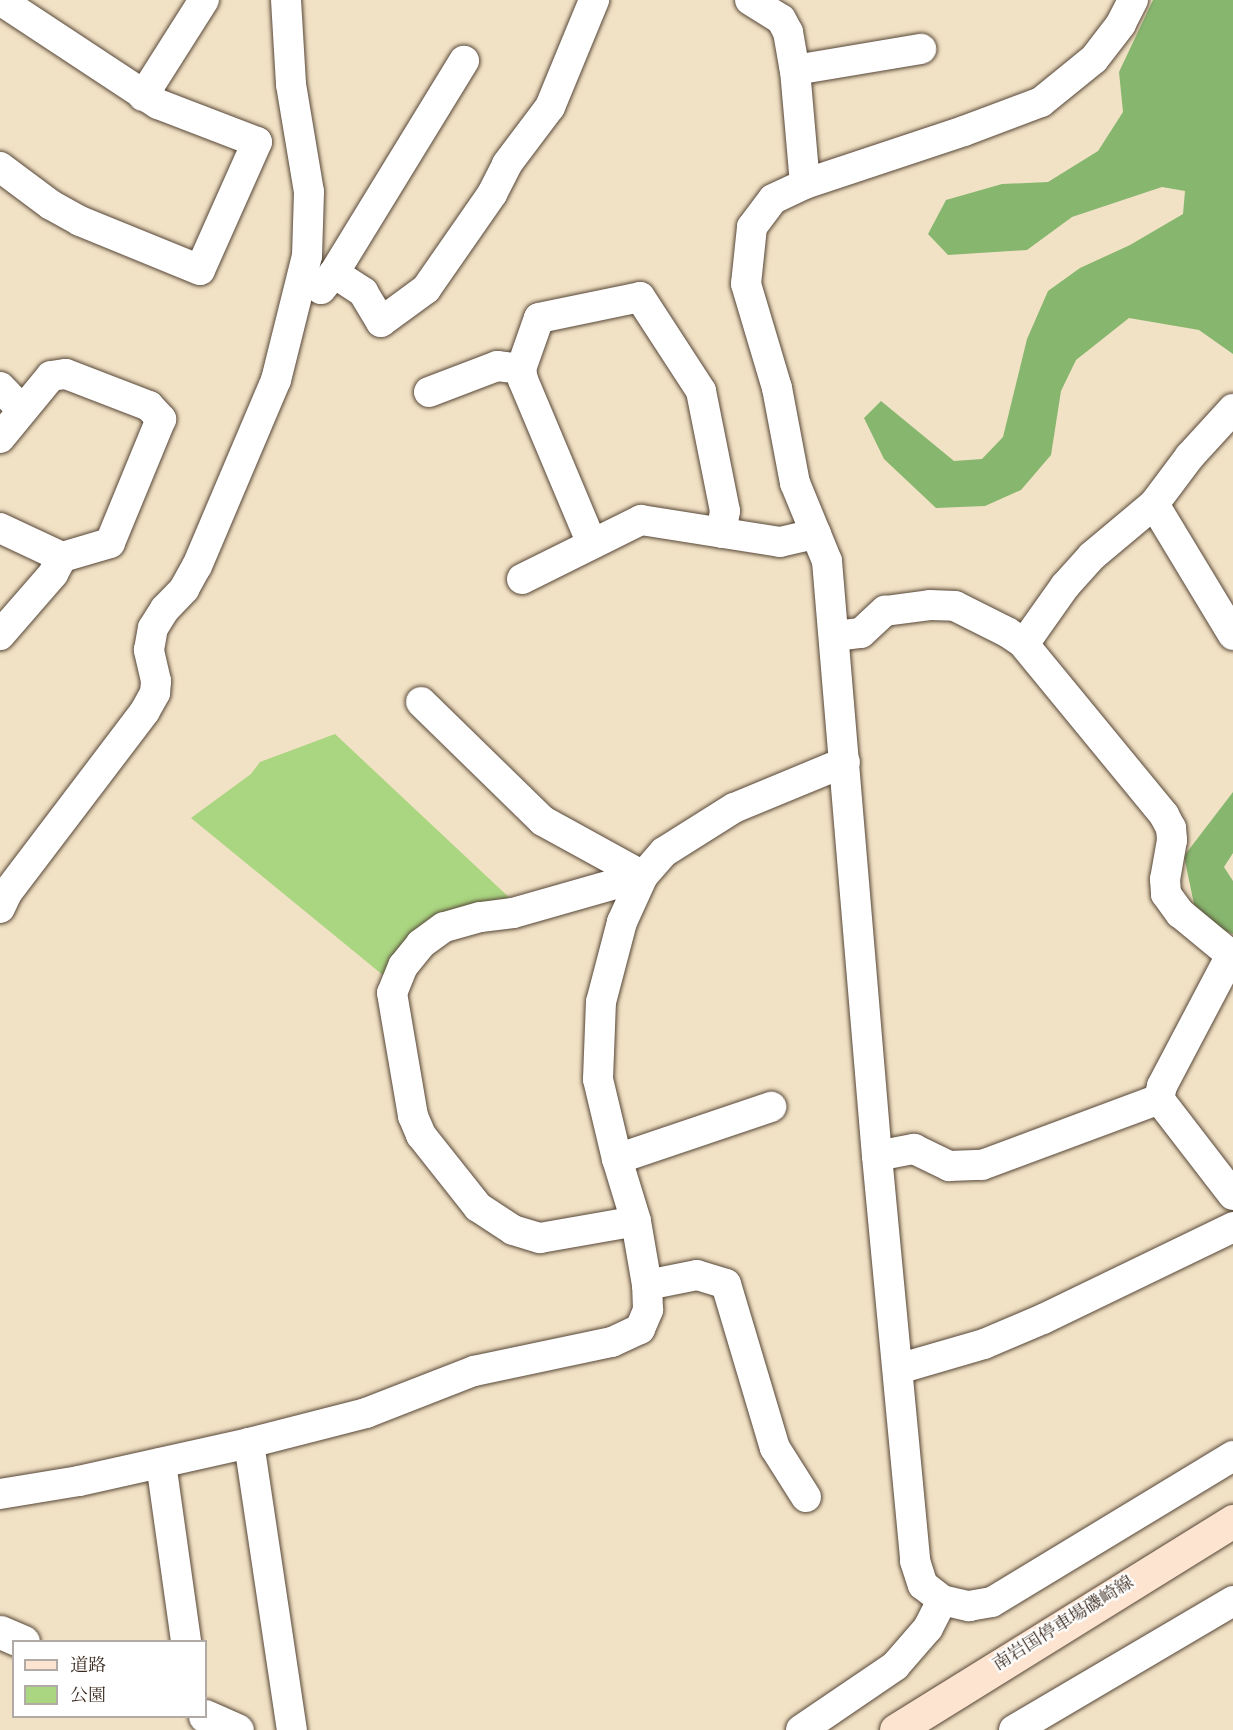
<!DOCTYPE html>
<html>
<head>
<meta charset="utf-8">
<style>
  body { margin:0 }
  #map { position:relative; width:1233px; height:1730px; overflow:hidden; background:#f2e2c5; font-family:"Sorts Mill Goudy","Noto Serif JP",serif }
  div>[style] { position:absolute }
  .green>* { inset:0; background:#aad581 }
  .forest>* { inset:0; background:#87b66f }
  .roads { filter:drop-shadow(0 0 2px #564637) drop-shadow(0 0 2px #564637) }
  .minor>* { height:30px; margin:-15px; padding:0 15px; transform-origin:15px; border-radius:15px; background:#fff }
  .tertiary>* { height:33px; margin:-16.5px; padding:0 16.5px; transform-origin:16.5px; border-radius:16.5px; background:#fff }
  .secondary>* { height:33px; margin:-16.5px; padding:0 16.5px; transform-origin:16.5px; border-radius:16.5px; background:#fde4d1 }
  span { translate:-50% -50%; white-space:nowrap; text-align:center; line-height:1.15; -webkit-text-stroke:4.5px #fff; paint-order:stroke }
  .street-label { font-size:18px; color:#3b2a1e }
  .legend { position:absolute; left:12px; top:1640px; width:195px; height:78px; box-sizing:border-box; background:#fff; border:2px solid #b1aaa5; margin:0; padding:8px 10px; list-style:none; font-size:18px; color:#3b2a1e }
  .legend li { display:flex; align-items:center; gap:12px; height:30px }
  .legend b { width:30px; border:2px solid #b1aaa5 }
</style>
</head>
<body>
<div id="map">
  <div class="green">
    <div style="clip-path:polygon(335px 734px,514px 902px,441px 917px,403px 942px,384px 976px,191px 818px,251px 774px,260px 762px)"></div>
  </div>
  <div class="forest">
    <div style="clip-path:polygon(1153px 0,1233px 0,1233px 354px,1199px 330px,1129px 318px,1076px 360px,1061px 391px,1051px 455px,1021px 490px,985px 506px,936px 508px,884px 459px,864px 418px,881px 401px,954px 461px,982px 459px,1003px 437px,1027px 339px,1048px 291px,1080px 268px,1130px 245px,1183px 214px,1185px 191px,1162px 187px,1072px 217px,1027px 250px,948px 255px,928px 234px,946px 200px,1002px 184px,1048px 182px,1098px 151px,1123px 112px,1119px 72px)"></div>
    <div style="clip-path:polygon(1233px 792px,1233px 853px,1224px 867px,1233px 881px,1233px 934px,1212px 925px,1194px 904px,1184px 856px)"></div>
  </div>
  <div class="roads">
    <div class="minor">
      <div style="left:0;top:0;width:189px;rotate:33.4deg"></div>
      <div style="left:158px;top:104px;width:106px;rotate:21deg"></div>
      <div style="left:257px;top:142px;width:140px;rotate:114deg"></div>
      <div style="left:200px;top:270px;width:130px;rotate:-157.8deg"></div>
      <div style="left:80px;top:221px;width:33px;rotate:-151deg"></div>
      <div style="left:51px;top:205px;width:64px;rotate:-143.3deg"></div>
      <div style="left:750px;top:0;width:36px;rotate:32deg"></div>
      <div style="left:781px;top:19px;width:15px;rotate:62deg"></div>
      <div style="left:788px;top:32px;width:39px;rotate:80deg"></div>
      <div style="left:795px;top:70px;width:114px;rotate:85deg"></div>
      <div style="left:1133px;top:0;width:27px;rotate:117deg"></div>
      <div style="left:1121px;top:24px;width:44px;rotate:127.6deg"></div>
      <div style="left:1094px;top:59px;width:68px;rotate:140.9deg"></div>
      <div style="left:1041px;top:102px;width:82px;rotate:159.4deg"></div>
      <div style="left:964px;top:131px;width:168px;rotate:161.6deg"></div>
      <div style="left:805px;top:184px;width:35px;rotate:155deg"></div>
      <div style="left:773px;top:199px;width:35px;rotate:127deg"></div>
      <div style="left:752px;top:227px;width:57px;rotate:96deg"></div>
      <div style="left:746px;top:284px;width:109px;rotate:73.4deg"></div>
      <div style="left:777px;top:388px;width:97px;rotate:79.3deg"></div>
      <div style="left:795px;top:483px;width:84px;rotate:67.7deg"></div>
      <div style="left:827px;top:561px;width:597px;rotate:85.2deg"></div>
      <div style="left:877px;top:1156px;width:407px;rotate:84.6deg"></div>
      <div style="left:915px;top:1561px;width:25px;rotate:72deg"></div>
      <div style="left:923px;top:1585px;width:24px;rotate:38deg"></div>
      <div style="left:942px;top:1600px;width:28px;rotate:13deg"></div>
      <div style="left:969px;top:1606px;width:23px;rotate:-10deg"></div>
      <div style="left:992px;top:1602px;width:282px;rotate:-31.2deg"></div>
      <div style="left:795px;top:70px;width:128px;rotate:-9.5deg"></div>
      <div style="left:143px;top:96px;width:114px;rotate:-57.6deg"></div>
      <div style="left:334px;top:273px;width:35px;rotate:33deg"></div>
      <div style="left:363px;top:292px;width:35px;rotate:59deg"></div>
      <div style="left:381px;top:322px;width:56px;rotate:-36.3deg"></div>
      <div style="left:426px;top:289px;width:116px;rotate:-55.2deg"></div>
      <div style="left:492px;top:194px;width:34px;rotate:-63deg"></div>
      <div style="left:507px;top:164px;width:71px;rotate:-53deg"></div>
      <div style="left:550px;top:107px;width:116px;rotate:-67.6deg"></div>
      <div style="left:321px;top:289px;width:21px;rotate:-51deg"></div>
      <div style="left:334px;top:273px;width:249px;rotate:-58.5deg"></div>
      <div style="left:0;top:387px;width:32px;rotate:46deg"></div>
      <div style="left:429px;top:392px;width:73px;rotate:-20.9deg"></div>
      <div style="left:497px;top:366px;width:24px;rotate:7deg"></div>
      <div style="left:0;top:438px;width:80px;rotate:-50.6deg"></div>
      <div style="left:51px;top:376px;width:15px;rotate:-8deg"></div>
      <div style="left:66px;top:374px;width:89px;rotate:21.1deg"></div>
      <div style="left:149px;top:406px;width:18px;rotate:47deg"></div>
      <div style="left:161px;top:419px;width:134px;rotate:112.4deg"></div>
      <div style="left:110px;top:543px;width:50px;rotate:163.7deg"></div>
      <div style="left:1154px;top:504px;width:153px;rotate:58.9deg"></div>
      <div style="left:0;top:528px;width:68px;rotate:25.1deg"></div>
      <div style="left:62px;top:557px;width:19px;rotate:118deg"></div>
      <div style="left:53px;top:574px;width:81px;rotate:131deg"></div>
      <div style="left:592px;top:544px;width:178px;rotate:-112.8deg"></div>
      <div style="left:523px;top:380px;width:11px;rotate:-100deg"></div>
      <div style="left:521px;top:369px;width:54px;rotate:-70.6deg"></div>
      <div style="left:539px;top:318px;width:103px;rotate:-11.7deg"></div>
      <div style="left:640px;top:297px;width:112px;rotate:57deg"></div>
      <div style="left:701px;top:391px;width:122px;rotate:78.7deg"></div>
      <div style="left:725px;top:511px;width:22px;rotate:100deg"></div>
      <div style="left:522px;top:579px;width:133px;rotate:-26.4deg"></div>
      <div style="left:641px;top:520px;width:141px;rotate:9deg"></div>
      <div style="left:780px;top:542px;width:37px;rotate:-13deg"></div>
      <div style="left:835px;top:636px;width:26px;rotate:-7deg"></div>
      <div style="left:861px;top:633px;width:33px;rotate:-43deg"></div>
      <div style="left:885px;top:611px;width:45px;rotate:-7.6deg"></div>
      <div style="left:930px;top:605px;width:25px;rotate:2deg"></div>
      <div style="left:955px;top:606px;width:58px;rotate:26.6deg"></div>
      <div style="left:1007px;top:632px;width:18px;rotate:34deg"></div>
      <div style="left:1022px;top:642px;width:224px;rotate:50.6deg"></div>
      <div style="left:1164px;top:815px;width:15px;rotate:62deg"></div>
      <div style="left:1171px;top:828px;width:12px;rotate:85deg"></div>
      <div style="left:1172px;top:840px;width:40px;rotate:100deg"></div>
      <div style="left:1165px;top:879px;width:15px;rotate:86deg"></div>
      <div style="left:1166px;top:894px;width:24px;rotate:54deg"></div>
      <div style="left:1180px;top:913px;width:66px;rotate:39.5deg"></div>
      <div style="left:1231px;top:955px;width:148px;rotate:117.8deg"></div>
      <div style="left:1162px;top:1086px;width:13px;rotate:103deg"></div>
      <div style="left:1022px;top:642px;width:12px;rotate:-42deg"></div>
      <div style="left:1031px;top:634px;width:59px;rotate:-54.7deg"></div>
      <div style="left:1065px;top:586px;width:40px;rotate:-48deg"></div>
      <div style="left:1092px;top:556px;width:81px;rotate:-40deg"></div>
      <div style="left:1154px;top:504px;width:60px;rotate:-53.1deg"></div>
      <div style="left:1190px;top:456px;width:64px;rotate:-47.5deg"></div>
      <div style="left:421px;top:702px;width:170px;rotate:44.3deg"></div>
      <div style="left:543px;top:821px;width:114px;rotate:28.8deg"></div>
      <div style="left:643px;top:876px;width:135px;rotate:164.1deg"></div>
      <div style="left:513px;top:913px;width:33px;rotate:173deg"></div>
      <div style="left:480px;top:917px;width:37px;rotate:164deg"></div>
      <div style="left:444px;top:927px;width:29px;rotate:144deg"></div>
      <div style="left:421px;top:944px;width:28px;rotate:129deg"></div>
      <div style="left:403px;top:966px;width:29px;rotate:112deg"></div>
      <div style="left:392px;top:993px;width:125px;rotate:80.3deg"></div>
      <div style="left:413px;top:1116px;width:21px;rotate:67deg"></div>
      <div style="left:421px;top:1135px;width:92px;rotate:51.6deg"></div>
      <div style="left:478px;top:1207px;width:42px;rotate:33.3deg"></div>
      <div style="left:513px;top:1230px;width:28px;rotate:17deg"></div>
      <div style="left:540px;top:1238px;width:97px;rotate:-10deg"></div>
      <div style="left:0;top:908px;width:17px;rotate:-65deg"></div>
      <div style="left:7px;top:893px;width:228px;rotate:-52.8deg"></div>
      <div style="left:145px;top:711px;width:21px;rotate:-61deg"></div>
      <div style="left:155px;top:693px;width:12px;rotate:-85deg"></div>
      <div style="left:156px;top:681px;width:32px;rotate:-103deg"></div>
      <div style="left:149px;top:650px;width:22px;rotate:-80deg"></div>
      <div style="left:153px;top:628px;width:22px;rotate:-58deg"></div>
      <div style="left:165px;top:609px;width:28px;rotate:-46deg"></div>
      <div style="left:184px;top:589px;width:26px;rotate:-61deg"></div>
      <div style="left:197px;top:566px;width:202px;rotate:-67deg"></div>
      <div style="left:276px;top:380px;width:128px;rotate:-76deg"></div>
      <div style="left:307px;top:256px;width:64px;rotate:-88.2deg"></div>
      <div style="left:309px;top:192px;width:109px;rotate:-99.5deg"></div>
      <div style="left:291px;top:84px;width:84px;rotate:-93.4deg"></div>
      <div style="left:1159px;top:1099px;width:121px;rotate:52.4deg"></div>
      <div style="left:877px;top:1156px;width:38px;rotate:-11deg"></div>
      <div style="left:914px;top:1149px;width:39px;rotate:26deg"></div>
      <div style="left:949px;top:1166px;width:33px;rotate:-2deg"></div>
      <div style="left:982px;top:1165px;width:189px;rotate:-20.4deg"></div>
      <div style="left:617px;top:1159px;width:163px;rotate:-18.7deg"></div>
      <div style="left:647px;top:1285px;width:51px;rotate:-11.3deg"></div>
      <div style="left:697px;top:1275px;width:30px;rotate:17deg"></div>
      <div style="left:726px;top:1284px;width:171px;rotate:73.4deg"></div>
      <div style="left:775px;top:1448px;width:58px;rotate:57.7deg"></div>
      <div style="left:898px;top:1369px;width:90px;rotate:-16.2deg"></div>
      <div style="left:984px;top:1344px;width:64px;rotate:-23deg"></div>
      <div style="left:1043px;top:1319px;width:211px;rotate:-25.8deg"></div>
      <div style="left:249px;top:1443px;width:290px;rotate:81.5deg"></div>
      <div style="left:161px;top:1463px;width:181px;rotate:82deg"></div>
      <div style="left:0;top:1494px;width:80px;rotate:-9.3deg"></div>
      <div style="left:79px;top:1481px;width:174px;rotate:-12.6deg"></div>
      <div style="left:249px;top:1443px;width:121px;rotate:-14.4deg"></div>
      <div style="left:366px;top:1413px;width:116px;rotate:-21.3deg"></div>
      <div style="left:474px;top:1371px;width:141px;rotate:-11.9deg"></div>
      <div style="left:612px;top:1342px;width:31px;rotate:-25deg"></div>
      <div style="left:640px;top:1329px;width:21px;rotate:-67deg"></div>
      <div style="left:648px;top:1310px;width:25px;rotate:-92deg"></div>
      <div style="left:647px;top:1285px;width:65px;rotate:-99.8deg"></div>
      <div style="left:636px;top:1221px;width:65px;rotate:-107deg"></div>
      <div style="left:617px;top:1159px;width:82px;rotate:-103.4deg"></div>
      <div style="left:598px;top:1079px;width:77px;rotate:-87.8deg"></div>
      <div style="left:601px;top:1002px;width:83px;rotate:-75.3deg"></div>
      <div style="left:622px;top:922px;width:51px;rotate:-65.5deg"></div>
      <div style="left:643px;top:876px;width:32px;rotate:-49deg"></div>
      <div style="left:664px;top:852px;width:83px;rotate:-32.2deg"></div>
      <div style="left:734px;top:808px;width:120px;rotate:-22.5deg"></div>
      <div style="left:801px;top:1730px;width:114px;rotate:-34.2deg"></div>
      <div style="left:895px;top:1666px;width:50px;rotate:-49deg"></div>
      <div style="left:928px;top:1628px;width:31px;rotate:-63deg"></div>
      <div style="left:1014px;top:1730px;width:254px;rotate:-30.5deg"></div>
    </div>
    <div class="tertiary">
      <div style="left:0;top:1632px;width:25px;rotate:23deg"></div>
      <div style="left:205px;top:1716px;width:35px;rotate:24deg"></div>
    </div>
    <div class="secondary">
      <div style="left:896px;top:1730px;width:397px;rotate:-31.8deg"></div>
    </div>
  </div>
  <div class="street-label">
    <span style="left:1064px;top:1625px;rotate:-32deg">南岩国停車場磯崎線</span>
  </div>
  <ul class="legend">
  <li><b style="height:8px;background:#fde4d1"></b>道路</li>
  <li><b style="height:16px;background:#aad581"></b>公園</li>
  </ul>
</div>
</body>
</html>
